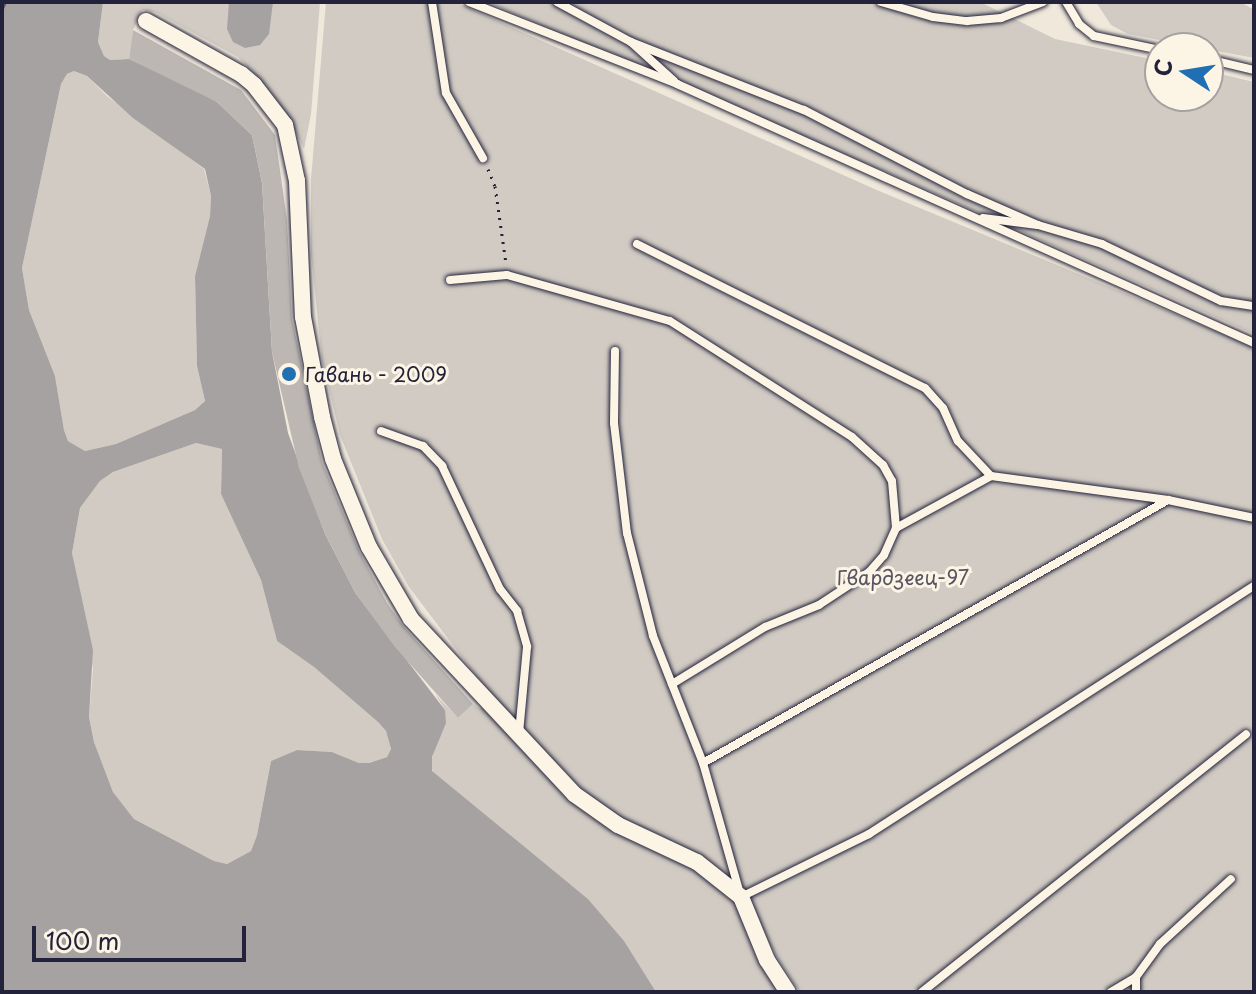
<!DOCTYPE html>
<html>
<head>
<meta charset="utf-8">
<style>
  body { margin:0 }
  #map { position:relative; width:1256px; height:994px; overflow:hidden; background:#efe8db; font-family:"Playpen Sans",sans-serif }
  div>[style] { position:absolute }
  .green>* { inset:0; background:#d1cbc3 }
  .water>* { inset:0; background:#a6a2a2 }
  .ferry>* { height:2px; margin-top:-1px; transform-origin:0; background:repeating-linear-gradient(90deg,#575564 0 10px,transparent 0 18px) }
  .building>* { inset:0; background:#bcb7b3 }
  .path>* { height:3px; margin-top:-1.5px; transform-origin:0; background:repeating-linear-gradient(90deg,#22223b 0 2px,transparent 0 8px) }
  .roads { filter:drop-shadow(0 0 2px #22223b) drop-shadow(0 0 2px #22223b) }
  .lane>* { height:8px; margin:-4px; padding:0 4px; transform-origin:4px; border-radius:4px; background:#fcf5e5 }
  .street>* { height:16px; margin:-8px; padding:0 8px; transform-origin:8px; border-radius:8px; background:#fcf5e5 }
  .dots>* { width:22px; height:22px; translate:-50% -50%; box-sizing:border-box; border:4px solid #fcf5e5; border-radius:50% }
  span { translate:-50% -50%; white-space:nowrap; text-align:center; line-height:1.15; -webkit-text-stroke:6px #fcf5e5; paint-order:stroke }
  .poi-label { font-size:20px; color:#22223b }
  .left { translate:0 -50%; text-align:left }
  .park-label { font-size:20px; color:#575564 }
  .frame { position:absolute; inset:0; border:4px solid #22223b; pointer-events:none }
  .north { position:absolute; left:1144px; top:32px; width:80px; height:80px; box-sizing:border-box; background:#fcf5e5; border:2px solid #a5a1a1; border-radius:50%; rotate:282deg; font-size:22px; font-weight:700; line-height:32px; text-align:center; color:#22223b }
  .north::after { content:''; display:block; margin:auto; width:28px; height:36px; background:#1f6fb2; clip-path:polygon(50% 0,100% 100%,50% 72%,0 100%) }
  .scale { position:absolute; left:32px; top:926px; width:214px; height:36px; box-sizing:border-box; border:4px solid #22223b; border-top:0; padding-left:10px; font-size:24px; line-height:28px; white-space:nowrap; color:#22223b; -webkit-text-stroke:6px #fcf5e5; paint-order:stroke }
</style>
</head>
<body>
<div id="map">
  <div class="green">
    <div style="clip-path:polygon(103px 2px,320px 2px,311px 114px,304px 149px,289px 119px,266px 86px,238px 57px,155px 12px,142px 10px,133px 30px,129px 59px,110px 60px,104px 56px,98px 42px)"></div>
    <div style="clip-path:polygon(326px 2px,455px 2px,879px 191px,1254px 347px,1254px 992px,800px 992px,778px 959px,746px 898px,584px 797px,484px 686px,409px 587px,382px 539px,340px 435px,322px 360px,311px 254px,311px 179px)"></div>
    <div style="clip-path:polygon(487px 2px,980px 2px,1055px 39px,1160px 61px,1160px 96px,1208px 96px,1208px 71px,1254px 82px,1254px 334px,889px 173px)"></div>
    <div style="clip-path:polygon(1096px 2px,1241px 2px,1254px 10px,1254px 58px,1128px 34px,1111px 25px)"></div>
    <div style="clip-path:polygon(74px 71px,87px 76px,107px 96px,204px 169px,211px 196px,210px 216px,195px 276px,197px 366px,205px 401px,195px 410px,116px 444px,85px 451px,68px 441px,64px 430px,55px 376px,29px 310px,22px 268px,61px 84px,67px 74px)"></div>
    <div style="clip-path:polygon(196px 443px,222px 449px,221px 494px,261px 580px,277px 641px,314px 667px,378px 722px,386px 731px,391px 749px,387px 757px,369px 763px,359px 763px,332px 752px,297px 750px,271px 761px,257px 835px,251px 851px,227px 864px,214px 861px,134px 819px,113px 792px,94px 742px,89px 717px,93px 669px,72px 553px,80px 508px,100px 481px,113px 472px)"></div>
    <div style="clip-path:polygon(435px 694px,458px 718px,473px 704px,480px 709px,485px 703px,554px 779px,694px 864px,736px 902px,782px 992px,656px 992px,623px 941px,588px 899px,433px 775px,431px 762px,445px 710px)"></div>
  </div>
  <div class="water">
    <div style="clip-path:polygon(evenodd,2px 2px,103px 2px,98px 42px,104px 56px,110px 60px,129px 59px,192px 88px,217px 102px,252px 135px,262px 183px,272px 352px,288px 433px,325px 534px,356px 594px,445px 710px,446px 723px,432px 757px,432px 771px,588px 899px,624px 941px,656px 992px,2px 992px,2px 2px,74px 71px,87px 76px,133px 118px,205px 169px,211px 196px,210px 216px,195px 276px,197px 366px,205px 401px,195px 410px,116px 444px,85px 451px,68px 441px,64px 430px,55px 376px,29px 310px,22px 268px,61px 84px,67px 74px,74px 71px,2px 2px,196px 443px,222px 449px,221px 494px,261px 580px,277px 641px,314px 667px,378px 722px,386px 731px,391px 749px,387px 757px,369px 763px,359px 763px,332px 752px,297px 750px,271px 761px,257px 835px,251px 851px,227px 864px,214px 861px,134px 819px,113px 792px,94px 742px,89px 717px,93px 650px,72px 553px,80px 508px,100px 481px,113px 472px,196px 443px)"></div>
    <div style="clip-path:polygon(229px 2px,273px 2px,269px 34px,260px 45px,245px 48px,233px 42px,227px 29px)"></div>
  </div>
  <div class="ferry">
    <div style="left:2px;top:11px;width:10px;rotate:-66deg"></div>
  </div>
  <div class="building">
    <div style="clip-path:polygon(133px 30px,241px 90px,275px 135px,287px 220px,292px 319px,322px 462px,359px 551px,387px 603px,403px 626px,473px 704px,458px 718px,395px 647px,356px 594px,325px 534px,299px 468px,272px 352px,262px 183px,252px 135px,217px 102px,129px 59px)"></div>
  </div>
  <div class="path">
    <div style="left:488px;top:169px;width:18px;rotate:68deg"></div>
    <div style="left:495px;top:186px;width:78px;rotate:81.9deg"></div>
  </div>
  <div class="roads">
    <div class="lane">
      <div style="left:432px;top:2px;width:92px;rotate:81.3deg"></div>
      <div style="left:446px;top:93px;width:75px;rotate:60.4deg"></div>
      <div style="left:469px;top:2px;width:224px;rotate:21.5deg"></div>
      <div style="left:677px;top:84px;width:632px;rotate:24.17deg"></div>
      <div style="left:557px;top:2px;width:84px;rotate:28.4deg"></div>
      <div style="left:631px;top:42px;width:58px;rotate:42.2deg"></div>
      <div style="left:881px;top:2px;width:54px;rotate:16.1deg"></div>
      <div style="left:933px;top:17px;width:34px;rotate:7deg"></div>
      <div style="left:967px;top:21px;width:34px;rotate:-5deg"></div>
      <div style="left:1001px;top:18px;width:45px;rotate:-20.9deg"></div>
      <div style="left:1066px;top:2px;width:26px;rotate:59deg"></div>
      <div style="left:1079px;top:24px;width:19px;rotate:39deg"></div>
      <div style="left:1094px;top:36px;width:67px;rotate:12deg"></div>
      <div style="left:631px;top:42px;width:186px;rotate:21.5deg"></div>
      <div style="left:804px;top:110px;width:183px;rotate:27.3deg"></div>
      <div style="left:967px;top:194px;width:77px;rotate:23.6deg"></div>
      <div style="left:1208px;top:59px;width:47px;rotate:13.4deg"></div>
      <div style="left:983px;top:218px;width:55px;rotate:7.3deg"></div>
      <div style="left:1038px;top:225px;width:67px;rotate:16.5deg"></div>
      <div style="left:1102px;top:244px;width:132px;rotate:25.6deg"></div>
      <div style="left:1221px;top:301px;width:33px;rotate:9deg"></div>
      <div style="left:637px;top:244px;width:322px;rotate:26.6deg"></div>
      <div style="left:925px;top:388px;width:27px;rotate:48deg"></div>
      <div style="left:943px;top:408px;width:36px;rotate:66deg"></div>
      <div style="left:958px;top:441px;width:48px;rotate:46.7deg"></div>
      <div style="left:450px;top:280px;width:57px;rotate:-5deg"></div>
      <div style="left:507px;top:275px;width:169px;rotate:15.8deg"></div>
      <div style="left:670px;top:321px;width:216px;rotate:32.5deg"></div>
      <div style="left:852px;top:437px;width:42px;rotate:42.1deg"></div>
      <div style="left:883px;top:465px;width:18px;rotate:61deg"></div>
      <div style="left:892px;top:481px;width:47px;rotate:85.1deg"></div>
      <div style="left:896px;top:528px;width:30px;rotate:114deg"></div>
      <div style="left:884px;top:555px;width:23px;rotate:131deg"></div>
      <div style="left:869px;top:572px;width:60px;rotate:146.6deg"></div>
      <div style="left:819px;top:605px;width:58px;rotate:157.8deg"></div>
      <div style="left:765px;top:627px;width:109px;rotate:148.5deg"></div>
      <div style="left:615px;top:351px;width:72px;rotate:90.8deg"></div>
      <div style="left:614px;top:423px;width:111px;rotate:83.3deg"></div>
      <div style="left:627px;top:533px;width:106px;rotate:75.8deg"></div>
      <div style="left:653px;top:636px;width:136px;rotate:68.5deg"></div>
      <div style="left:703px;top:763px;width:139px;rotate:74.2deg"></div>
      <div style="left:741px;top:897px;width:143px;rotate:-26.2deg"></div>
      <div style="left:869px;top:834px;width:458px;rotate:-32.8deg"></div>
      <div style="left:381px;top:431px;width:45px;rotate:19.7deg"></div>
      <div style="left:423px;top:446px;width:28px;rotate:46deg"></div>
      <div style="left:442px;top:466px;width:136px;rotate:64.8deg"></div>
      <div style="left:500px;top:589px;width:28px;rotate:52deg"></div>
      <div style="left:517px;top:611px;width:37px;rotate:74deg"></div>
      <div style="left:527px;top:647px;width:86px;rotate:95.3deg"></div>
      <div style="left:896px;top:528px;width:108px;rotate:-28.7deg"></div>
      <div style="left:991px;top:476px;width:179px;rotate:7.7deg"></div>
      <div style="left:1168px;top:500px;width:88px;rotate:11.8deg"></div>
      <div style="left:703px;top:763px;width:534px;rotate:-29.49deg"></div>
      <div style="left:1136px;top:977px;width:41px;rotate:-54deg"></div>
      <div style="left:1160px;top:944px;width:96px;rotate:-42.5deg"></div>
      <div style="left:922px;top:992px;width:414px;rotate:-38.5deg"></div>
      <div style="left:1111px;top:992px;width:29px;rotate:-31deg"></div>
      <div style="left:1136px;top:977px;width:15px;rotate:90deg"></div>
    </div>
    <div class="street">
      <div style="left:146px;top:21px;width:109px;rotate:29.2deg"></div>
      <div style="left:241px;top:74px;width:17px;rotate:40deg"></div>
      <div style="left:254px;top:85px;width:51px;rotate:52.2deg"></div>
      <div style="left:285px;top:125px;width:57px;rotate:77.9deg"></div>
      <div style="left:297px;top:181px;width:136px;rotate:87.5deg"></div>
      <div style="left:303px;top:317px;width:102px;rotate:79.2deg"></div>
      <div style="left:322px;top:417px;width:43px;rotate:75.3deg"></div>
      <div style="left:333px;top:459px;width:95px;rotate:67.8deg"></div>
      <div style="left:369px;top:547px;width:83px;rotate:59.7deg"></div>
      <div style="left:411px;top:619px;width:239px;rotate:47deg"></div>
      <div style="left:574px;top:794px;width:54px;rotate:35.2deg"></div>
      <div style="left:618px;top:825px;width:87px;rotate:25.1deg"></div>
      <div style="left:697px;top:862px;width:56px;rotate:38.5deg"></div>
      <div style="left:741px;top:897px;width:68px;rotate:67.6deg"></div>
      <div style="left:767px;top:960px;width:38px;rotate:57deg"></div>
    </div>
  </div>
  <div class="dots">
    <div style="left:289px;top:374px;background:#1f6fb2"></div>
  </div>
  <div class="poi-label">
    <span class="left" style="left:305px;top:374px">Гавань - 2009</span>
  </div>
  <div class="park-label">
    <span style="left:903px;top:577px">Гвардзеец-97</span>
  </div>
  <div class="frame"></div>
  <div class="north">С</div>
  <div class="scale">100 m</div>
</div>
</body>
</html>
